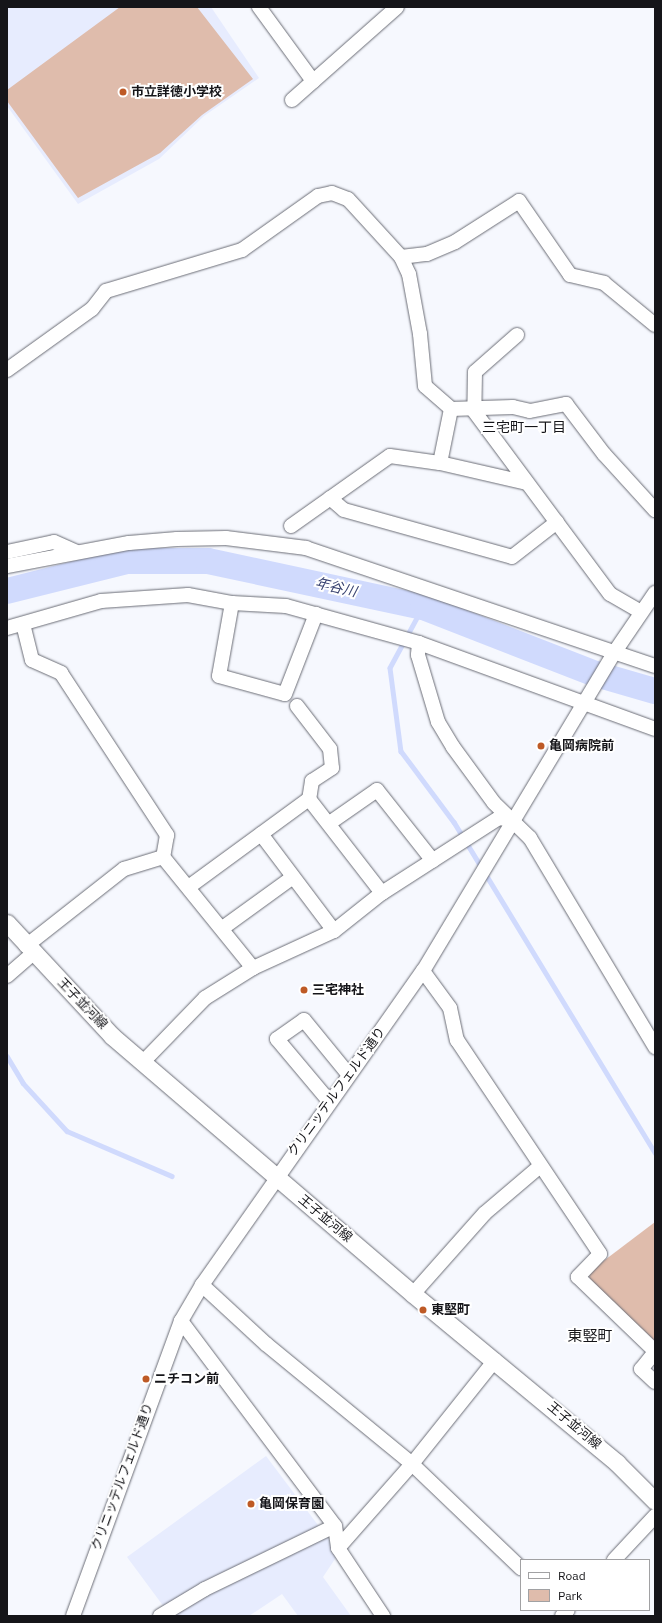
<!DOCTYPE html>
<html>
<head>
<meta charset="utf-8">
<style>
  body { margin:0 }
  #map { position:relative; width:662px; height:1623px; overflow:hidden; background:#f6f8fe; font-family:"IBM Plex Sans","Noto Sans JP",sans-serif }
  div>[style] { position:absolute }
  .built>* { inset:0; background:#e7ecfe }
  .green>* { inset:0; background:#dfbcac }
  .stream>* { height:4.5px; margin:-2.25px; padding:0 2.25px; transform-origin:2.25px; border-radius:2.25px; background:#d0dafd }
  .river>* { height:26px; margin:-13px; padding:0 13px; transform-origin:13px; border-radius:13px; background:#d0dafd }
  .roads { filter:drop-shadow(0 0 1px #6b6d76) drop-shadow(0 0 1px #6b6d76) }
  .minor>* { height:14px; margin:-7px; padding:0 7px; transform-origin:7px; border-radius:7px; background:#fff }
  .major>* { height:17px; margin:-8.5px; padding:0 8.5px; transform-origin:8.5px; border-radius:8.5px; background:#fff }
  .dots>* { width:11px; height:11px; translate:-50% -50%; box-sizing:border-box; border:2px solid #fff; border-radius:50% }
  span { translate:-50% -50%; white-space:nowrap; text-align:center; line-height:1.15; -webkit-text-stroke:4px #fff; paint-order:stroke }
  .poi-label { font-size:13px; color:#151519; font-weight:700 }
  .left { translate:0 -50%; text-align:left }
  .street-label { font-size:13px; color:#151519 }
  .neighbourhood-label { font-size:14px; color:#151519 }
  .water-label { font-size:14px; color:#384270; font-style:italic }
  .quarter-label { font-size:15px; color:#151519 }
  .frame { position:absolute; inset:0; border:8px solid #151519; pointer-events:none }
  .legend { position:absolute; left:520px; top:1559px; width:130px; height:52px; box-sizing:border-box; background:#fff; border:1px solid #a1a1a3; margin:0; padding:5px 7px; list-style:none; font-size:12px; color:#151519 }
  .legend li { display:flex; align-items:center; gap:8px; height:20px }
  .legend b { width:20px; border:1px solid #a1a1a3 }
</style>
</head>
<body>
<div id="map">
  <div class="built">
    <div style="clip-path:polygon(7px 7px,211px 7px,259px 78px,204px 116px,159px 159px,78px 204px,7px 106px)"></div>
    <div style="clip-path:polygon(266px 1456px,339px 1553px,323px 1577px,351px 1616px,298px 1616px,282px 1594px,249px 1616px,153px 1616px,164px 1607px,127px 1557px)"></div>
  </div>
  <div class="green">
    <div style="clip-path:polygon(120px 7px,197px 7px,253px 79px,202px 115px,160px 153px,78px 198px,7px 101px,7px 90px)"></div>
    <div style="clip-path:polygon(655px 1222px,655px 1341px,590px 1281px,589px 1272px)"></div>
  </div>
  <div class="stream">
    <div style="left:423px;top:607px;width:69px;rotate:118.4deg"></div>
    <div style="left:390px;top:668px;width:84px;rotate:82.5deg"></div>
    <div style="left:401px;top:751px;width:89px;rotate:53.3deg"></div>
    <div style="left:454px;top:822px;width:387px;rotate:58.7deg"></div>
    <div style="left:7px;top:1056px;width:31px;rotate:59deg"></div>
    <div style="left:23px;top:1083px;width:65px;rotate:47.5deg"></div>
    <div style="left:67px;top:1131px;width:114px;rotate:23.2deg"></div>
  </div>
  <div class="river">
    <div style="left:7px;top:591px;width:123px;rotate:-14.1deg"></div>
    <div style="left:126px;top:561px;width:82px"></div>
    <div style="left:208px;top:561px;width:220px;rotate:12.1deg"></div>
    <div style="left:423px;top:607px;width:186px;rotate:21.2deg"></div>
    <div style="left:596px;top:674px;width:61px;rotate:16.1deg"></div>
  </div>
  <div class="roads">
    <div class="minor">
      <div style="left:259px;top:7px;width:92px;rotate:53.9deg"></div>
      <div style="left:292px;top:100px;width:140px;rotate:-41.5deg"></div>
      <div style="left:401px;top:257px;width:26px;rotate:-7deg"></div>
      <div style="left:427px;top:254px;width:30px;rotate:-23deg"></div>
      <div style="left:455px;top:242px;width:76px;rotate:-32.6deg"></div>
      <div style="left:519px;top:201px;width:90px;rotate:55.4deg"></div>
      <div style="left:570px;top:275px;width:35px;rotate:13deg"></div>
      <div style="left:604px;top:283px;width:66px;rotate:39.5deg"></div>
      <div style="left:517px;top:335px;width:56px;rotate:138.6deg"></div>
      <div style="left:475px;top:372px;width:39px;rotate:91deg"></div>
      <div style="left:474px;top:411px;width:228px;rotate:53.4deg"></div>
      <div style="left:610px;top:594px;width:34px;rotate:30deg"></div>
      <div style="left:7px;top:370px;width:105px;rotate:-35.7deg"></div>
      <div style="left:92px;top:309px;width:23px;rotate:-52deg"></div>
      <div style="left:106px;top:291px;width:142px;rotate:-16.8deg"></div>
      <div style="left:242px;top:250px;width:93px;rotate:-35.4deg"></div>
      <div style="left:318px;top:196px;width:14px;rotate:-12deg"></div>
      <div style="left:332px;top:193px;width:17px;rotate:21deg"></div>
      <div style="left:348px;top:199px;width:79px;rotate:47.6deg"></div>
      <div style="left:401px;top:257px;width:19px;rotate:65deg"></div>
      <div style="left:409px;top:274px;width:61px;rotate:79.6deg"></div>
      <div style="left:420px;top:334px;width:52px;rotate:84.5deg"></div>
      <div style="left:425px;top:386px;width:35px;rotate:41deg"></div>
      <div style="left:451px;top:409px;width:62px;rotate:-1.8deg"></div>
      <div style="left:513px;top:407px;width:17px;rotate:13deg"></div>
      <div style="left:530px;top:411px;width:37px;rotate:-11deg"></div>
      <div style="left:566px;top:404px;width:63px;rotate:52.8deg"></div>
      <div style="left:604px;top:454px;width:76px;rotate:47.7deg"></div>
      <div style="left:440px;top:463px;width:55px;rotate:-78.5deg"></div>
      <div style="left:330px;top:498px;width:18px;rotate:41deg"></div>
      <div style="left:344px;top:510px;width:174px;rotate:15.6deg"></div>
      <div style="left:512px;top:557px;width:57px;rotate:-37.9deg"></div>
      <div style="left:291px;top:526px;width:121px;rotate:-35.3deg"></div>
      <div style="left:390px;top:456px;width:50px;rotate:8deg"></div>
      <div style="left:440px;top:463px;width:89px;rotate:12.9deg"></div>
      <div style="left:7px;top:552px;width:48px;rotate:-12deg"></div>
      <div style="left:54px;top:542px;width:24px;rotate:24deg"></div>
      <div style="left:7px;top:566px;width:124px;rotate:-10.7deg"></div>
      <div style="left:129px;top:543px;width:48px;rotate:-4.8deg"></div>
      <div style="left:177px;top:539px;width:49px;rotate:-1.2deg"></div>
      <div style="left:226px;top:538px;width:81px;rotate:7.1deg"></div>
      <div style="left:306px;top:548px;width:368px;rotate:18.7deg"></div>
      <div style="left:232px;top:603px;width:74px;rotate:100.1deg"></div>
      <div style="left:219px;top:676px;width:68px;rotate:15.3deg"></div>
      <div style="left:285px;top:694px;width:86px;rotate:-68.8deg"></div>
      <div style="left:23px;top:624px;width:37px;rotate:76deg"></div>
      <div style="left:32px;top:660px;width:32px;rotate:24deg"></div>
      <div style="left:61px;top:673px;width:194px;rotate:56.8deg"></div>
      <div style="left:167px;top:835px;width:22px;rotate:100deg"></div>
      <div style="left:163px;top:857px;width:143px;rotate:51deg"></div>
      <div style="left:7px;top:628px;width:98px;rotate:-16deg"></div>
      <div style="left:101px;top:601px;width:87px;rotate:-3.9deg"></div>
      <div style="left:188px;top:595px;width:45px;rotate:10.3deg"></div>
      <div style="left:232px;top:603px;width:54px;rotate:3.2deg"></div>
      <div style="left:286px;top:606px;width:138px;rotate:15.5deg"></div>
      <div style="left:419px;top:643px;width:251px;rotate:20deg"></div>
      <div style="left:419px;top:643px;width:12px;rotate:95deg"></div>
      <div style="left:418px;top:655px;width:70px;rotate:73.4deg"></div>
      <div style="left:438px;top:722px;width:29px;rotate:59deg"></div>
      <div style="left:453px;top:747px;width:69px;rotate:53.8deg"></div>
      <div style="left:494px;top:803px;width:50px;rotate:44.2deg"></div>
      <div style="left:530px;top:838px;width:244px;rotate:59.1deg"></div>
      <div style="left:297px;top:706px;width:54px;rotate:52.5deg"></div>
      <div style="left:330px;top:749px;width:19px;rotate:84deg"></div>
      <div style="left:332px;top:768px;width:24px;rotate:147deg"></div>
      <div style="left:312px;top:781px;width:18px;rotate:99deg"></div>
      <div style="left:331px;top:822px;width:56px;rotate:-34.8deg"></div>
      <div style="left:377px;top:790px;width:90px;rotate:51.7deg"></div>
      <div style="left:261px;top:834px;width:121px;rotate:53deg"></div>
      <div style="left:190px;top:886px;width:147px;rotate:-36.2deg"></div>
      <div style="left:309px;top:799px;width:119px;rotate:52.2deg"></div>
      <div style="left:224px;top:927px;width:85px;rotate:-35.9deg"></div>
      <div style="left:26px;top:946px;width:125px;rotate:-38.2deg"></div>
      <div style="left:124px;top:869px;width:41px;rotate:-17.1deg"></div>
      <div style="left:423px;top:971px;width:46px;rotate:53.9deg"></div>
      <div style="left:450px;top:1008px;width:33px;rotate:78deg"></div>
      <div style="left:457px;top:1040px;width:257px;rotate:56.2deg"></div>
      <div style="left:600px;top:1254px;width:32px;rotate:134deg"></div>
      <div style="left:578px;top:1277px;width:107px;rotate:43.9deg"></div>
      <div style="left:7px;top:976px;width:35px;rotate:-41deg"></div>
      <div style="left:143px;top:1062px;width:89px;rotate:-45.9deg"></div>
      <div style="left:205px;top:998px;width:57px;rotate:-32deg"></div>
      <div style="left:253px;top:968px;width:89px;rotate:-24.6deg"></div>
      <div style="left:334px;top:931px;width:61px;rotate:-38.4deg"></div>
      <div style="left:382px;top:893px;width:139px;rotate:-32.7deg"></div>
      <div style="left:499px;top:818px;width:14px;rotate:8deg"></div>
      <div style="left:329px;top:1101px;width:81px;rotate:-130deg"></div>
      <div style="left:277px;top:1039px;width:33px;rotate:-35deg"></div>
      <div style="left:304px;top:1020px;width:71px;rotate:50.7deg"></div>
      <div style="left:202px;top:1285px;width:87px;rotate:42.7deg"></div>
      <div style="left:266px;top:1344px;width:189px;rotate:39.4deg"></div>
      <div style="left:412px;top:1464px;width:151px;rotate:43.7deg"></div>
      <div style="left:413px;top:1294px;width:108px;rotate:-48.4deg"></div>
      <div style="left:485px;top:1213px;width:71px;rotate:-40.4deg"></div>
      <div style="left:181px;top:1321px;width:256px;rotate:53.1deg"></div>
      <div style="left:335px;top:1526px;width:22px;rotate:82deg"></div>
      <div style="left:338px;top:1548px;width:82px;rotate:56.5deg"></div>
      <div style="left:655px;top:1352px;width:22px;rotate:129deg"></div>
      <div style="left:641px;top:1369px;width:19px;rotate:43deg"></div>
      <div style="left:338px;top:1548px;width:112px;rotate:-48.6deg"></div>
      <div style="left:412px;top:1464px;width:133px;rotate:-51.4deg"></div>
      <div style="left:614px;top:1560px;width:60px;rotate:-47deg"></div>
      <div style="left:73px;top:1616px;width:314px;rotate:-69.9deg"></div>
      <div style="left:181px;top:1321px;width:42px;rotate:-59.7deg"></div>
      <div style="left:202px;top:1285px;width:384px;rotate:-54.9deg"></div>
      <div style="left:423px;top:971px;width:371px;rotate:-59deg"></div>
      <div style="left:614px;top:653px;width:73px;rotate:-55.7deg"></div>
      <div style="left:160px;top:1616px;width:52px;rotate:-31deg"></div>
      <div style="left:205px;top:1589px;width:144px;rotate:-25.9deg"></div>
      <div style="left:562px;top:1616px;width:8px;rotate:-45deg"></div>
    </div>
    <div class="major">
      <div style="left:7px;top:923px;width:154px;rotate:47.1deg"></div>
      <div style="left:112px;top:1036px;width:396px;rotate:40.6deg"></div>
      <div style="left:413px;top:1294px;width:265px;rotate:39.6deg"></div>
      <div style="left:617px;top:1463px;width:54px;rotate:45deg"></div>
    </div>
  </div>
  <div class="dots">
    <div style="left:123px;top:92px;background:#be5a26"></div>
    <div style="left:541px;top:746px;background:#be5a26"></div>
    <div style="left:304px;top:990px;background:#be5a26"></div>
    <div style="left:423px;top:1310px;background:#be5a26"></div>
    <div style="left:146px;top:1379px;background:#be5a26"></div>
    <div style="left:251px;top:1504px;background:#be5a26"></div>
  </div>
  <div class="poi-label">
    <span class="left" style="left:131px;top:92px">市立詳徳小学校</span>
    <span class="left" style="left:549px;top:746px">亀岡病院前</span>
    <span class="left" style="left:312px;top:990px">三宅神社</span>
    <span class="left" style="left:431px;top:1310px">東堅町</span>
    <span class="left" style="left:154px;top:1379px">ニチコン前</span>
    <span class="left" style="left:259px;top:1504px">亀岡保育園</span>
  </div>
  <div class="street-label">
    <span style="left:82px;top:1004px;rotate:46deg">王子並河線</span>
    <span style="left:337px;top:1092px;rotate:-54deg">クリニッテルフェルド通り</span>
    <span style="left:325px;top:1219px;rotate:40deg">王子並河線</span>
    <span style="left:574px;top:1426px;rotate:40deg">王子並河線</span>
    <span style="left:123px;top:1477px;rotate:-70deg">クリニッテルフェルド通り</span>
  </div>
  <div class="neighbourhood-label">
    <span style="left:524px;top:427px">三宅町一丁目</span>
  </div>
  <div class="water-label">
    <span style="left:336px;top:587px;rotate:13deg">年谷川</span>
  </div>
  <div class="quarter-label">
    <span style="left:590px;top:1336px">東竪町</span>
  </div>
  <div class="frame"></div>
  <ul class="legend">
  <li><b style="height:5px;background:#fff"></b>Road</li>
  <li><b style="height:11px;background:#dfbcac"></b>Park</li>
  </ul>
</div>
</body>
</html>
